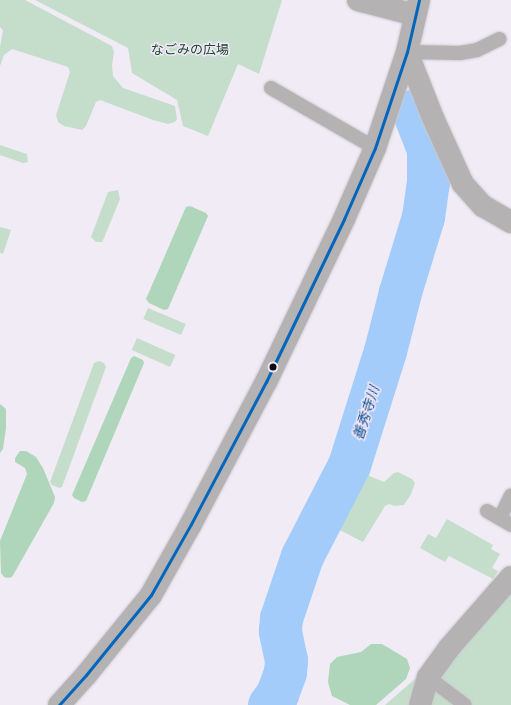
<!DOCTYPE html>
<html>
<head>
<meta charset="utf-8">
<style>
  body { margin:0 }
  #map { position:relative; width:511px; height:705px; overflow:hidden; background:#f0ebf5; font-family:Roboto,"Noto Sans JP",sans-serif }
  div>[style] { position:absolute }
  .green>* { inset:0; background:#c5decc; transform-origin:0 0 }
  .forest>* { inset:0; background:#afd6ba }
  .river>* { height:43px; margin:-21.5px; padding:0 21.5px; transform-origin:21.5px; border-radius:21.5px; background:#a3ccfb }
  .roads { filter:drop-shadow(0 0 1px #ccc8d0) drop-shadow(0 0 1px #ccc8d0) }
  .service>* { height:14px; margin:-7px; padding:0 7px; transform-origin:7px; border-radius:7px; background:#b4b2b2 }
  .minor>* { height:22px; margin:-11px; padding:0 11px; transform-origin:11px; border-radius:11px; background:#b4b2b2 }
  .tertiary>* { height:22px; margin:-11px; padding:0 11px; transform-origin:11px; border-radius:11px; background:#b4b2b2 }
  .bus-1>* { height:3px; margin:-1.5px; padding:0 1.5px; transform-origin:1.5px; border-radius:1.5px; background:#0065bd }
  .dots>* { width:11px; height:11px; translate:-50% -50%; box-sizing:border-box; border:2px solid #f1e7f9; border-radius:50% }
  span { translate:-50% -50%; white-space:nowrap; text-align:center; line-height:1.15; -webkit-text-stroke:3px #f1e7f9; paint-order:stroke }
  .park-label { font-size:13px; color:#164b26 }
  .water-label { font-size:14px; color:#14528c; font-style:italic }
</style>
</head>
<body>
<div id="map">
  <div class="green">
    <div style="clip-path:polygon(0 0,25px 0,112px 46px,114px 52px,112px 65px,113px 76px,123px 88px,175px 106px,177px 119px,175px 122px,168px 124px,153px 120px,100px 100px,96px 102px,86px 126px,82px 130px,64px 126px,58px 122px,56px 115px,70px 72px,68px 67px,12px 49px,4px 55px,0 66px,0 47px,3px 30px,0 27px)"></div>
    <div style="clip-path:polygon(35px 0,282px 0,259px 74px,238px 64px,208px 136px,183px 126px,177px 100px,132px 73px,128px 48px)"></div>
    <div style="clip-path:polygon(0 145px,27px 154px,28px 162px,23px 163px,0 155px)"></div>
    <div style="clip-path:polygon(118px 190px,120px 199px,104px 238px,102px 242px,96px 242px,91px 237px,108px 192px)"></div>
    <div style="clip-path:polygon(0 227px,11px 230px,3px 254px,0 253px)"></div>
    <div style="left:148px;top:308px;width:41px;height:12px;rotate:23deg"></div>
    <div style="left:137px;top:338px;width:42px;height:13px;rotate:24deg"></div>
    <div style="clip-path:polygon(99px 361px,104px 363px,106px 367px,62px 487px,59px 488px,52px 485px,50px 482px,94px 363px)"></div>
    <div style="clip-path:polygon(357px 471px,384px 482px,394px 473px,398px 472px,412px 479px,415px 483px,411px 494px,404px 505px,395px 506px,389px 504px,385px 506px,363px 542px,330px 525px,328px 521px)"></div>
    <div style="clip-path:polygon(447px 519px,493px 545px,491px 549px,500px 554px,492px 568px,498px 571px,493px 579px,449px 556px,445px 562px,420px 548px,428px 534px,436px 538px)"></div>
    <div style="clip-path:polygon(511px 576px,511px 705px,385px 705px,423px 672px)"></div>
  </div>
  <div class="forest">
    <div style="clip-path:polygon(190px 206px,206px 213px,208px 216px,168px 309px,164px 310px,149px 303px,146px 299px,186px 207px)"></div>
    <div style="clip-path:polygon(134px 356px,143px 360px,144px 363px,86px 501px,82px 502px,74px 498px,72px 495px,131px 358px)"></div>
    <div style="clip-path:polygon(0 404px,6px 409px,6px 428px,3px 449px,0 453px)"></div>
    <div style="clip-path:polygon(20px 451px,26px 451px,36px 457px,43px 468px,55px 497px,54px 503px,12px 577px,8px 578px,4px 577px,1px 573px,0 541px,27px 474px,25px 468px,15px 462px,15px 458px)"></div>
    <div style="clip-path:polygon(371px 644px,382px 644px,407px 659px,410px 668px,406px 679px,376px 705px,350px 705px,332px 696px,328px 682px,330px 664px,337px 657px,361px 652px)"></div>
  </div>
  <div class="river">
    <div style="left:269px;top:705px;width:14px;rotate:-54deg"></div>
    <div style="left:277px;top:694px;width:23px;rotate:-70deg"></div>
    <div style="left:285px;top:672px;width:12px;rotate:-85deg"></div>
    <div style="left:286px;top:660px;width:30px;rotate:-102deg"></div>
    <div style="left:280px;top:631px;width:13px;rotate:-86deg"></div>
    <div style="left:281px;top:618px;width:65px;rotate:-71.3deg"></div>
    <div style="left:302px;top:556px;width:102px;rotate:-62.7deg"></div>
    <div style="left:349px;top:465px;width:120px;rotate:-72.5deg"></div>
    <div style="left:385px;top:351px;width:61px;rotate:-75.7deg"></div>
    <div style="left:400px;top:292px;width:78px;rotate:-73deg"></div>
    <div style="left:423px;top:217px;width:35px;rotate:-82deg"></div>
    <div style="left:428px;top:182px;width:33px;rotate:-90deg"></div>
    <div style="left:428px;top:149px;width:41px;rotate:-111.5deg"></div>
  </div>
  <div class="roads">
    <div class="service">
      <div style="left:407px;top:52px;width:53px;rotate:1.1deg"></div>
      <div style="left:460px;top:53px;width:17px;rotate:-10deg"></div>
      <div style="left:477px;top:50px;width:25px;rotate:-26deg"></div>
      <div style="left:271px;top:88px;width:120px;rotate:30deg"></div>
      <div style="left:487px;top:511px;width:28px;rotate:30deg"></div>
      <div style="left:500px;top:518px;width:25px;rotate:-64deg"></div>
      <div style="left:428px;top:677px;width:46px;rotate:37.1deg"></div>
    </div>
    <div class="minor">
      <div style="left:358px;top:0;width:59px;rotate:14.7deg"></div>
      <div style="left:407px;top:52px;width:71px;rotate:68.5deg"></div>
      <div style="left:433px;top:118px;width:72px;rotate:65.6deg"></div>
      <div style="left:463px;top:184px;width:30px;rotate:48deg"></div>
      <div style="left:483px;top:206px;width:32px;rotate:30deg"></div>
      <div style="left:420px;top:705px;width:29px;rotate:-74deg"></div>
      <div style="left:428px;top:677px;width:36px;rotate:-54deg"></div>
      <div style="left:449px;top:648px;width:94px;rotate:-48.9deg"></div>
    </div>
    <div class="tertiary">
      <div style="left:59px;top:705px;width:40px;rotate:-48deg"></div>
      <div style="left:86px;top:675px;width:103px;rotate:-50.9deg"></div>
      <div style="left:151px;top:595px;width:81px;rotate:-60.6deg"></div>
      <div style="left:191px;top:524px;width:161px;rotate:-62.2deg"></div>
      <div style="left:266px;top:382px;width:181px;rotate:-64.4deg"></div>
      <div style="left:344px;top:219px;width:77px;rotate:-66.4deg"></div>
      <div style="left:375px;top:148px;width:101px;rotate:-71.6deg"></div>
      <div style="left:407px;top:52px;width:53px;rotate:-77deg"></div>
    </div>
  </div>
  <div class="bus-1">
    <div style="left:59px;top:705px;width:40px;rotate:-48deg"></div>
    <div style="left:86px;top:675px;width:103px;rotate:-50.9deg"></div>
    <div style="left:151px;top:595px;width:81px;rotate:-60.6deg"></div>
    <div style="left:191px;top:524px;width:161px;rotate:-62.2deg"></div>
    <div style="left:266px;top:382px;width:181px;rotate:-64.4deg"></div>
    <div style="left:344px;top:219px;width:77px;rotate:-66.4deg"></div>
    <div style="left:375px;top:148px;width:101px;rotate:-71.6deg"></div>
    <div style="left:407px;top:52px;width:53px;rotate:-77deg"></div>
  </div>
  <div class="dots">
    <div style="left:273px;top:367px;background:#0d0a10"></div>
  </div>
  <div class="park-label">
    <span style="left:190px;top:50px">なごみの広場</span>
  </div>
  <div class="water-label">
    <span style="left:366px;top:413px;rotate:-72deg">善秀寺川</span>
  </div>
</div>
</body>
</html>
